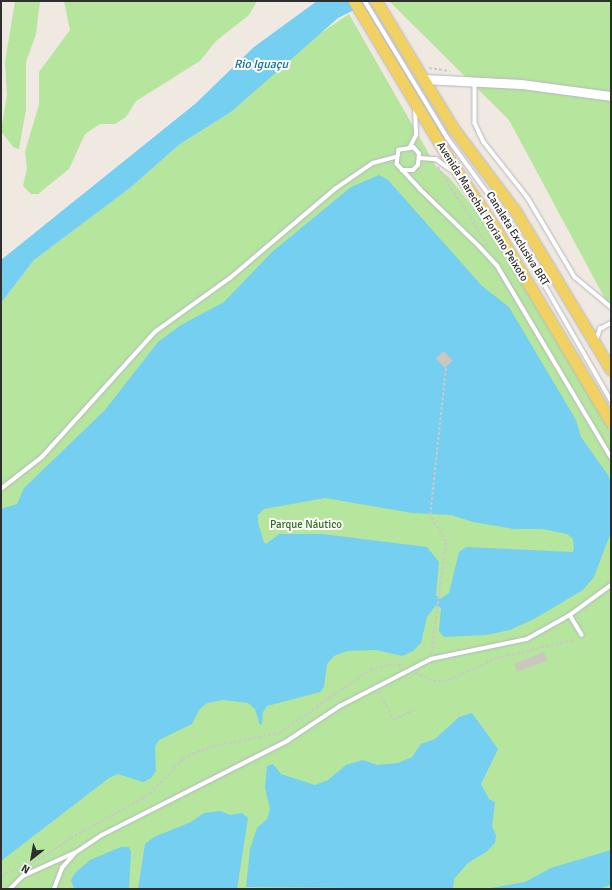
<!DOCTYPE html>
<html>
<head>
<meta charset="utf-8">
<style>
  body { margin:0 }
  #map { position:relative; width:612px; height:890px; overflow:hidden; background:#efe9e1; font-family:Signika,sans-serif }
  div>[style] { position:absolute }
  .green>* { inset:0; background:#b6e59e }
  .water>* { inset:0; background:#75cff0 }
  .building>* { inset:0; background:#cbc7bf; transform-origin:0 0 }
  .path>* { height:1.5px; margin-top:-0.75px; transform-origin:0; background:repeating-linear-gradient(90deg,#c9c9c9 0 3px,transparent 0 5px) }
  .roads { filter:drop-shadow(0 0 1px #b4b7c1) drop-shadow(0 0 1px #b4b7c1) }
  .service>* { height:3.5px; margin:-1.75px; padding:0 1.75px; transform-origin:1.75px; border-radius:1.75px; background:#fff }
  .tertiary>* { height:9px; margin:-4.5px; padding:0 4.5px; transform-origin:4.5px; border-radius:4.5px; background:#fff }
  .primary>* { height:11px; margin:-5.5px; padding:0 5.5px; transform-origin:5.5px; border-radius:5.5px; background:#f2d163 }
  span { translate:-50% -50%; white-space:nowrap; text-align:center; line-height:1.15; -webkit-text-stroke:4px #fff; paint-order:stroke }
  .street-label { font-size:11px; color:#2e2e2e }
  .park-label { font-size:11px; color:#2c6e1b }
  .water-label { font-size:12px; color:#0d6fa3; font-style:italic }
  .frame { position:absolute; inset:0; border:2px solid #2e2e2e; pointer-events:none }
  .north { position:absolute; left:12px; top:838px; width:40px; height:40px; -webkit-text-stroke:3px #fff; paint-order:stroke; rotate:211deg; font-size:11px; font-weight:700; line-height:16px; text-align:center; color:#2e2e2e }
  .north::after { content:''; display:block; margin:auto; width:14px; height:18px; background:#2e2e2e; clip-path:polygon(50% 0,100% 100%,50% 72%,0 100%) }
</style>
</head>
<body>
<div id="map">
  <div class="green">
    <div style="clip-path:polygon(15px 1px,40px 1px,36px 34px,26px 62px,26px 110px,19px 149px,13px 147px,1px 131px,7px 95px,5px 62px)"></div>
    <div style="clip-path:polygon(64px 1px,257px 1px,249px 15px,216px 41px,200px 61px,136px 101px,126px 117px,115px 124px,100px 124px,85px 134px,69px 169px,38px 194px,31px 194px,23px 186px,27px 168px,25px 151px,39px 105px,39px 72px,70px 30px)"></div>
    <div style="clip-path:polygon(389px 1px,611px 1px,611px 310px,509px 120px)"></div>
    <div style="clip-path:polygon(349px 14px,437px 168px,449px 177px,486px 224px,611px 432px,611px 889px,1px 889px,1px 303px,34px 260px,130px 188px,180px 144px,231px 112px,312px 39px)"></div>
  </div>
  <div class="water">
    <div style="clip-path:polygon(317px 1px,372px 1px,338px 18px,231px 112px,180px 144px,130px 188px,34px 260px,1px 303px,1px 260px,195px 104px,254px 47px)"></div>
    <div style="clip-path:polygon(evenodd,379px 175px,388px 180px,482px 286px,509px 307px,576px 420px,581px 437px,608px 475px,611px 482px,611px 532px,594px 577px,583px 590px,534px 619px,510px 630px,486px 635px,444px 637px,439px 631px,441px 608px,436px 605px,427px 617px,421px 643px,413px 651px,402px 656px,376px 650px,347px 651px,334px 656px,327px 664px,324px 687px,320px 692px,267px 706px,263px 712px,262px 724px,260px 725px,255px 709px,248px 703px,223px 700px,207px 703px,199px 710px,192px 724px,159px 740px,155px 747px,156px 771px,151px 778px,143px 782px,118px 774px,109px 778px,1px 861px,1px 509px,17px 504px,24px 488px,105px 410px,158px 342px,181px 325px,224px 302px,272px 252px,351px 187px,379px 175px,325px 498px,412px 513px,451px 515px,473px 522px,514px 529px,542px 529px,567px 534px,573px 539px,574px 548px,573px 552px,466px 547px,459px 552px,449px 593px,440px 599px,436px 595px,439px 562px,427px 547px,322px 534px,279px 534px,266px 544px,264px 542px,258px 523px,258px 515px,264px 509px,325px 498px)"></div>
    <div style="clip-path:polygon(472px 713px,498px 749px,481px 784px,489px 799px,495px 802px,492px 827px,496px 835px,495px 843px,486px 852px,468px 863px,454px 879px,453px 889px,246px 887px,250px 849px,257px 828px,267px 819px,270px 809px,265px 788px,267px 766px,273px 764px,281px 774px,315px 785px,328px 780px,346px 765px,363px 760px,377px 765px,398px 763px,412px 757px,421px 744px,435px 739px,459px 717px)"></div>
    <div style="clip-path:polygon(221px 811px,230px 815px,242px 813px,248px 818px,237px 889px,138px 889px,145px 844px,154px 837px,191px 822px,204px 813px)"></div>
    <div style="clip-path:polygon(121px 847px,129px 847px,131px 852px,129px 889px,74px 889px,71px 880px,75px 873px,90px 860px)"></div>
    <div style="clip-path:polygon(611px 850px,611px 885px,598px 889px,485px 889px,525px 882px,551px 868px)"></div>
  </div>
  <div class="building">
    <div style="left:444px;top:351px;width:13px;height:11px;rotate:48deg"></div>
    <div style="left:544px;top:652px;width:9px;height:32px;rotate:69deg"></div>
  </div>
  <div class="path">
    <div style="left:429px;top:68px;width:21px;rotate:8deg"></div>
    <div style="left:438px;top:167px;width:95px;rotate:57.5deg"></div>
    <div style="left:431px;top:654px;width:113px;rotate:-82.4deg"></div>
    <div style="left:446px;top:542px;width:31px;rotate:-121deg"></div>
    <div style="left:430px;top:515px;width:150px;rotate:-83.9deg"></div>
    <div style="left:415px;top:673px;width:20px;rotate:24deg"></div>
    <div style="left:433px;top:681px;width:16px;rotate:-4deg"></div>
    <div style="left:449px;top:680px;width:53px;rotate:-24.6deg"></div>
    <div style="left:497px;top:658px;width:79px;rotate:-13.2deg"></div>
    <div style="left:379px;top:692px;width:32px;rotate:62deg"></div>
    <div style="left:394px;top:720px;width:22px;rotate:-27deg"></div>
    <div style="left:1px;top:876px;width:45px;rotate:-23.7deg"></div>
    <div style="left:42px;top:858px;width:29px;rotate:-35deg"></div>
    <div style="left:66px;top:841px;width:96px;rotate:-29.2deg"></div>
    <div style="left:150px;top:794px;width:48px;rotate:-46.7deg"></div>
    <div style="left:183px;top:759px;width:10px;rotate:-29deg"></div>
    <div style="left:192px;top:754px;width:23px;rotate:-20deg"></div>
    <div style="left:214px;top:746px;width:66px;rotate:-11.3deg"></div>
    <div style="left:279px;top:733px;width:111px;rotate:-34.7deg"></div>
    <div style="left:370px;top:670px;width:24px;rotate:-15deg"></div>
    <div style="left:393px;top:664px;width:10px;rotate:11deg"></div>
  </div>
  <div class="roads">
    <div class="service">
      <div style="left:365px;top:1px;width:159px;rotate:58.9deg"></div>
      <div style="left:447px;top:137px;width:104px;rotate:54deg"></div>
      <div style="left:508px;top:221px;width:207px;rotate:60.1deg"></div>
      <div style="left:475px;top:82px;width:41px;rotate:90deg"></div>
      <div style="left:475px;top:123px;width:21px;rotate:65deg"></div>
      <div style="left:484px;top:142px;width:71px;rotate:51.8deg"></div>
      <div style="left:528px;top:198px;width:92px;rotate:59.3deg"></div>
      <div style="left:575px;top:277px;width:47px;rotate:39.8deg"></div>
      <div style="left:410px;top:147px;width:13px;rotate:-63deg"></div>
      <div style="left:416px;top:135px;width:24px;rotate:-92deg"></div>
      <div style="left:420px;top:158px;width:16px;rotate:4deg"></div>
      <div style="left:436px;top:159px;width:19px;rotate:36deg"></div>
      <div style="left:402px;top:170px;width:11px"></div>
      <div style="left:413px;top:170px;width:7px;rotate:-45deg"></div>
      <div style="left:418px;top:165px;width:11px;rotate:-85deg"></div>
      <div style="left:419px;top:154px;width:8px;rotate:-130deg"></div>
      <div style="left:414px;top:148px;width:15px;rotate:172deg"></div>
      <div style="left:399px;top:150px;width:14px;rotate:98deg"></div>
      <div style="left:397px;top:164px;width:34px;rotate:47deg"></div>
      <div style="left:420px;top:189px;width:83px;rotate:44deg"></div>
      <div style="left:480px;top:247px;width:25px;rotate:47deg"></div>
      <div style="left:497px;top:265px;width:223px;rotate:59.3deg"></div>
      <div style="left:596px;top:341px;width:13px;rotate:-72deg"></div>
      <div style="left:600px;top:329px;width:13px;rotate:-29deg"></div>
      <div style="left:1px;top:489px;width:52px;rotate:-38deg"></div>
      <div style="left:42px;top:457px;width:169px;rotate:-47.9deg"></div>
      <div style="left:155px;top:332px;width:92px;rotate:-35.8deg"></div>
      <div style="left:230px;top:278px;width:138px;rotate:-40.3deg"></div>
      <div style="left:335px;top:189px;width:46px;rotate:-34.4deg"></div>
      <div style="left:373px;top:163px;width:24px;rotate:-15deg"></div>
      <div style="left:570px;top:615px;width:23px;rotate:59deg"></div>
      <div style="left:10px;top:889px;width:18px;rotate:-45deg"></div>
      <div style="left:23px;top:876px;width:56px;rotate:-24.3deg"></div>
      <div style="left:54px;top:889px;width:22px;rotate:-69deg"></div>
      <div style="left:62px;top:868px;width:20px;rotate:-49deg"></div>
      <div style="left:75px;top:853px;width:32px;rotate:-34deg"></div>
      <div style="left:102px;top:835px;width:208px;rotate:-26.9deg"></div>
      <div style="left:287px;top:741px;width:64px;rotate:-33.4deg"></div>
      <div style="left:340px;top:706px;width:102px;rotate:-27.3deg"></div>
      <div style="left:431px;top:659px;width:98px;rotate:-11.8deg"></div>
      <div style="left:527px;top:639px;width:49px;rotate:-29.2deg"></div>
      <div style="left:570px;top:615px;width:51px;rotate:-36.2deg"></div>
    </div>
    <div class="tertiary">
      <div style="left:424px;top:79px;width:97px;rotate:3deg"></div>
      <div style="left:521px;top:84px;width:91px;rotate:7.6deg"></div>
    </div>
    <div class="primary">
      <div style="left:354px;top:1px;width:181px;rotate:59deg"></div>
      <div style="left:447px;top:156px;width:90px;rotate:56.3deg"></div>
      <div style="left:497px;top:231px;width:222px;rotate:59.2deg"></div>
      <div style="left:376px;top:1px;width:149px;rotate:58.8deg"></div>
      <div style="left:453px;top:128px;width:105px;rotate:53.1deg"></div>
      <div style="left:516px;top:212px;width:184px;rotate:59deg"></div>
    </div>
  </div>
  <div class="street-label">
    <span style="left:482px;top:212px;rotate:58deg">Avenida Marechal Floriano Peixoto</span>
    <span style="left:517px;top:239px;rotate:58deg">Canaleta Exclusiva BRT</span>
  </div>
  <div class="park-label">
    <span style="left:306px;top:525px">Parque Náutico</span>
  </div>
  <div class="water-label">
    <span style="left:261px;top:65px">Rio Iguaçu</span>
  </div>
  <div class="frame"></div>
  <div class="north">N</div>
</div>
</body>
</html>
